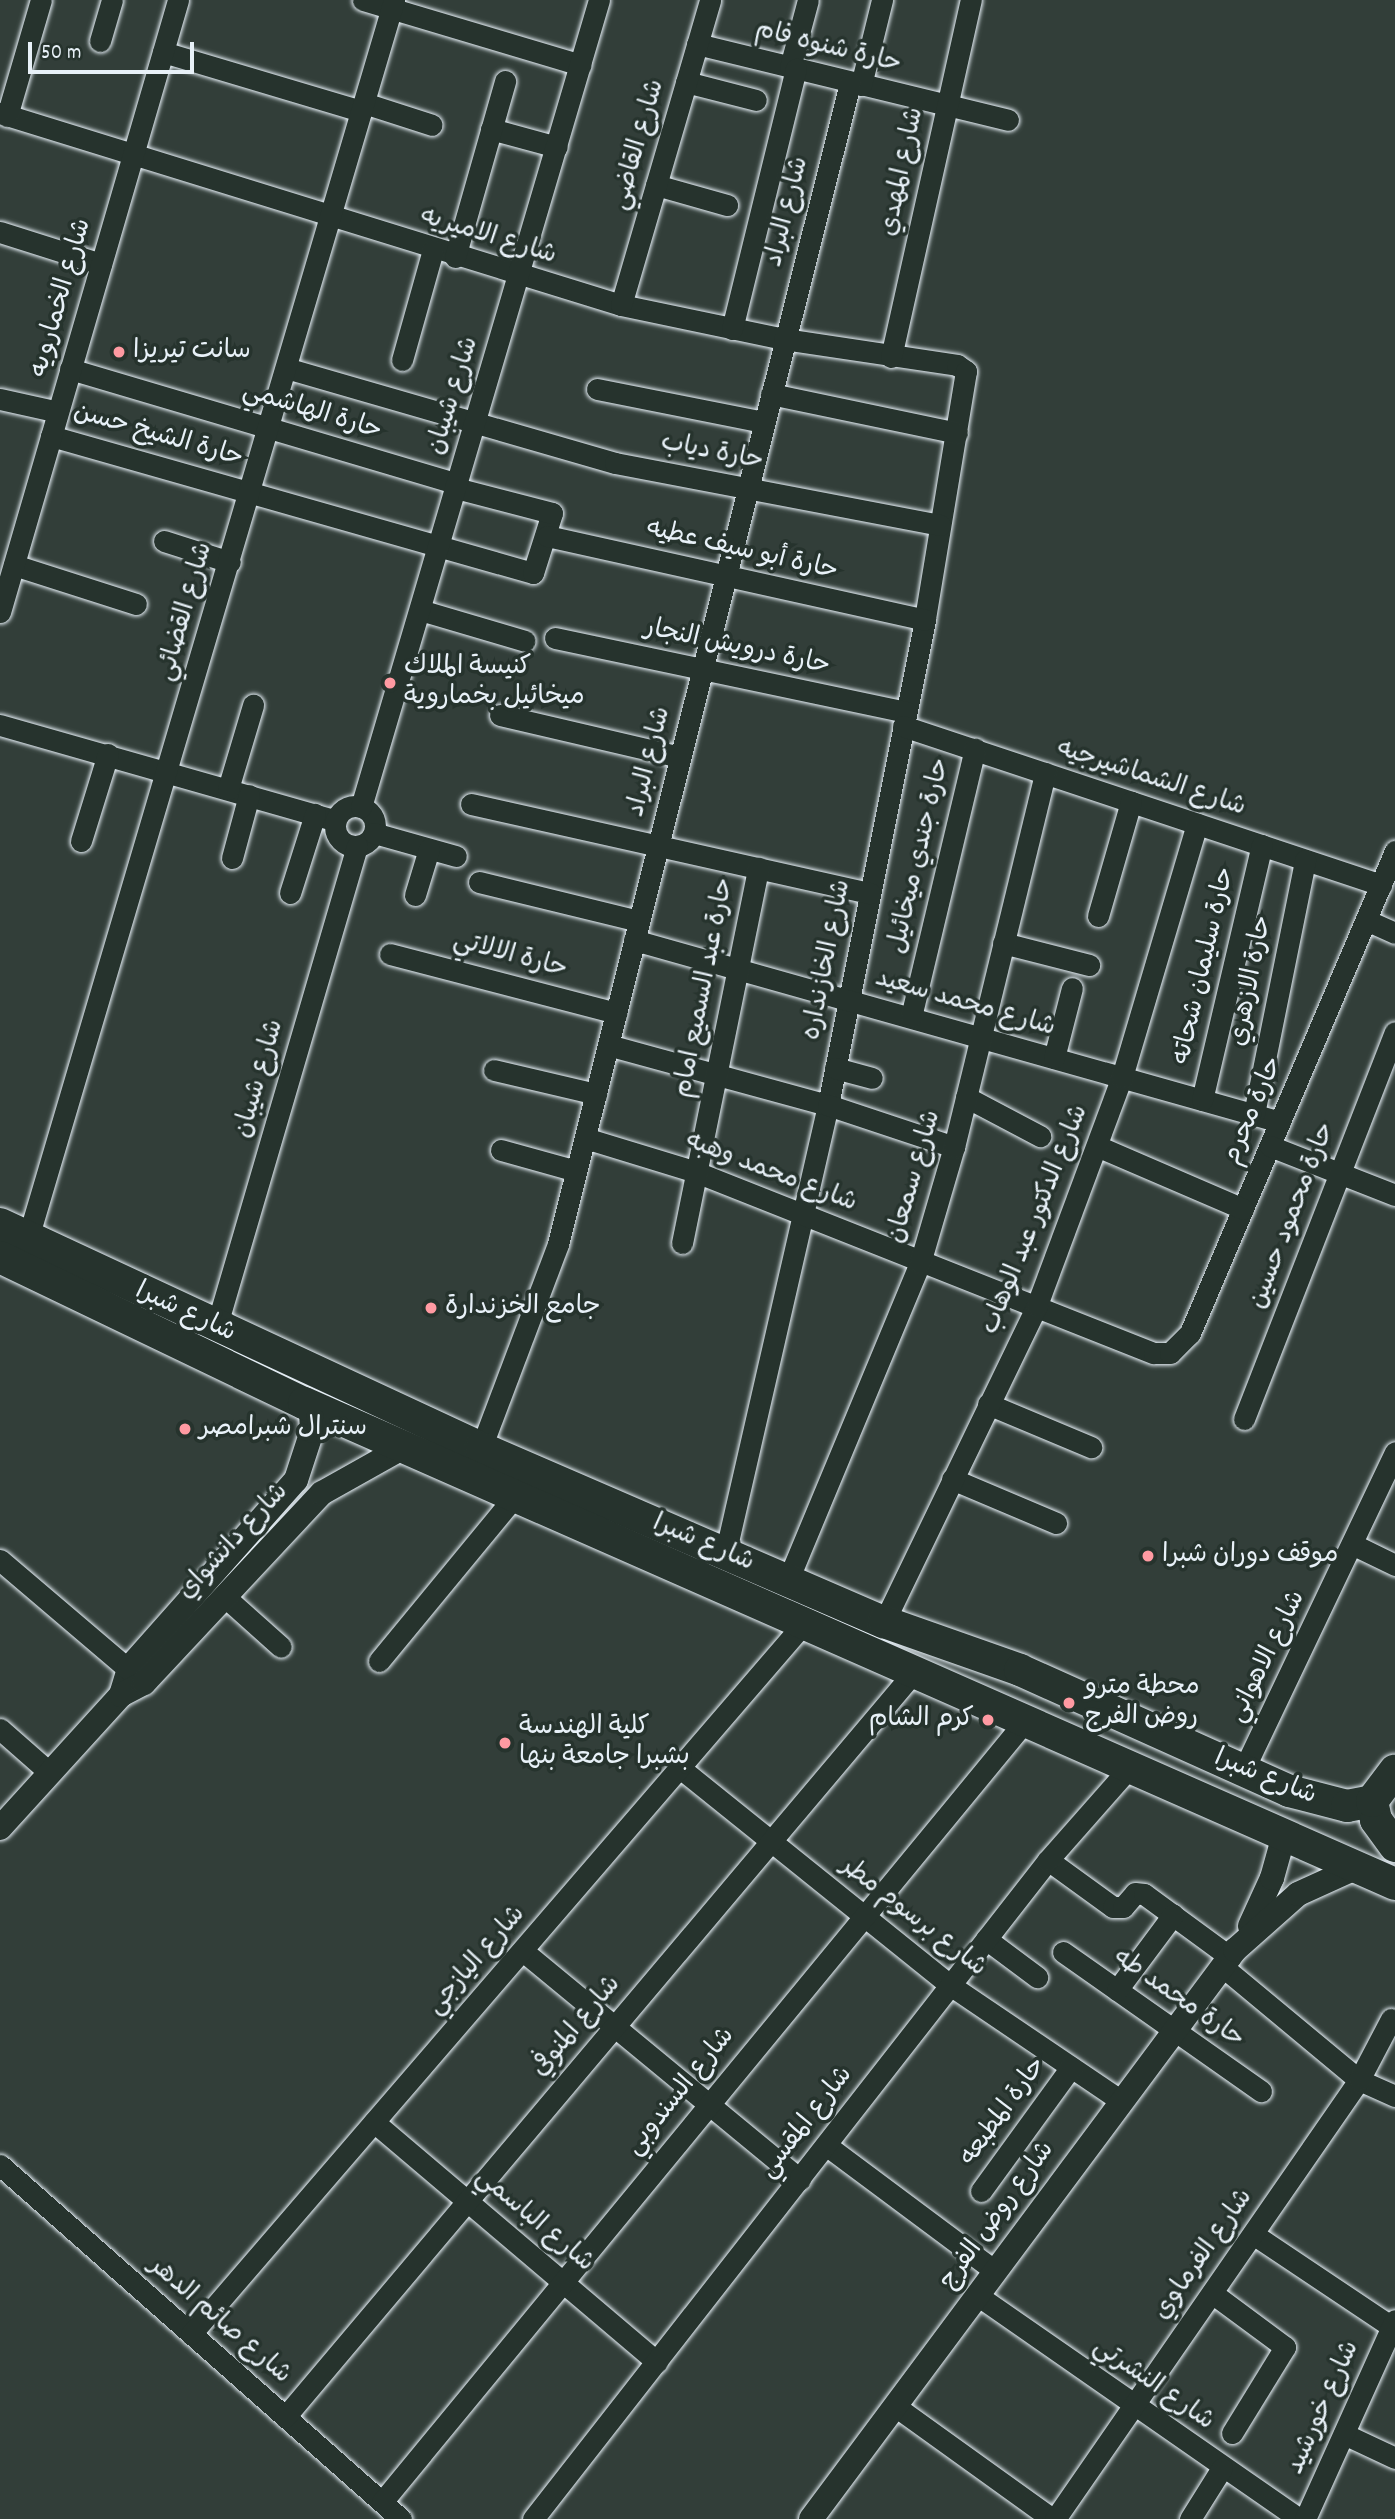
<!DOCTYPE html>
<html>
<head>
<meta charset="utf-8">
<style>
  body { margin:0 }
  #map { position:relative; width:1395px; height:2519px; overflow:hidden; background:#323e39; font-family:Dekko,"Playpen Sans Arabic",sans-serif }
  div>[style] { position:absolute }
  .roads { filter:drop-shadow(0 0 2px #e8f1f8) drop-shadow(0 0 2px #e8f1f8) }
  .minor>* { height:21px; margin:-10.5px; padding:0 10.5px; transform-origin:10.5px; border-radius:10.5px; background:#26332d }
  .minor>.ring { margin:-10.5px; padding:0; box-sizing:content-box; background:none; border:21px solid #26332d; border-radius:50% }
  .tertiary>* { height:24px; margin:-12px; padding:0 12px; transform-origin:12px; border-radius:12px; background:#26332d }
  .primary>* { height:32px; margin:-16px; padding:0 16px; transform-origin:16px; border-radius:16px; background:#26332d }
  .dots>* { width:19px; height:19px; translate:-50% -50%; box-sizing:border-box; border:4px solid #26332d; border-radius:50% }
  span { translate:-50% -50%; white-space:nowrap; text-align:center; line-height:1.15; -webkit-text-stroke:7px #26332d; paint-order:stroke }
  .street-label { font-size:26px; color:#e8f1f8 }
  .poi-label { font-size:26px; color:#e8f1f8 }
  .left { translate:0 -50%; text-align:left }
  .right { translate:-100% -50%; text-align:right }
  .scale { position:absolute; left:28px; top:42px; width:166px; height:32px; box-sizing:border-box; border:4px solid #e8f1f8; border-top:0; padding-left:9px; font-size:21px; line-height:24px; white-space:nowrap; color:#e8f1f8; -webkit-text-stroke:5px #26332d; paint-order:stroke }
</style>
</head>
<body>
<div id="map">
  <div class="roads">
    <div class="minor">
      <div style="left:363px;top:0;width:227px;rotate:16.6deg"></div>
      <div style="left:100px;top:41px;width:43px;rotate:-73.7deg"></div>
      <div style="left:697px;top:44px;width:320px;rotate:13.7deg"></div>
      <div style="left:163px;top:52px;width:207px;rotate:16.6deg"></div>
      <div style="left:790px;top:67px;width:69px;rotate:-75deg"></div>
      <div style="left:686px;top:82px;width:72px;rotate:14.4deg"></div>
      <div style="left:861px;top:85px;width:88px;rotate:-76.1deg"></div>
      <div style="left:364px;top:103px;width:71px;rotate:17.9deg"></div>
      <div style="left:0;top:113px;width:650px;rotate:17.18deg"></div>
      <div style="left:621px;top:305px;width:167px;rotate:11.8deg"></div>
      <div style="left:784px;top:339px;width:175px;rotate:8.5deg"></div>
      <div style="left:957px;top:365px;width:11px;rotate:34deg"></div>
      <div style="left:966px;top:371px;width:252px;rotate:99.4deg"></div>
      <div style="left:925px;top:620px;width:495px;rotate:101.3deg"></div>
      <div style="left:828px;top:1105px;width:460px;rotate:102.9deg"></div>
      <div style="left:7px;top:116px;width:121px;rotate:-73.7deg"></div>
      <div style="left:491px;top:129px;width:68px;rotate:15.3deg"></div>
      <div style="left:656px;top:185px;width:74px;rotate:15.7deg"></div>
      <div style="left:0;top:232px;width:106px;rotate:17.6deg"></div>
      <div style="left:455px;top:257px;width:183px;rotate:-74.1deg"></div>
      <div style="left:621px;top:305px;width:318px;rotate:-73.7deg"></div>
      <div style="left:732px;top:329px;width:268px;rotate:-76.2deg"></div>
      <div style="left:891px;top:357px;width:366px;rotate:-77.4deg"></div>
      <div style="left:402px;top:360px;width:114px;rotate:-74.3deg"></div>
      <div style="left:286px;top:368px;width:342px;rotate:16.1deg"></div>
      <div style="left:615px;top:463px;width:331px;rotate:10.8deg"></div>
      <div style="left:70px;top:369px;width:404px;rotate:16.5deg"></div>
      <div style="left:597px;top:389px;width:169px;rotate:11.2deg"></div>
      <div style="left:771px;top:394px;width:190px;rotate:11.8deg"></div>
      <div style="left:0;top:399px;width:59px;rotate:12.6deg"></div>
      <div style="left:51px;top:436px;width:501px;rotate:15.87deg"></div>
      <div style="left:533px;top:573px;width:63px;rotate:-72.4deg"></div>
      <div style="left:552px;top:513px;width:99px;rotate:-165.4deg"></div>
      <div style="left:547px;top:536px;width:387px;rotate:12.5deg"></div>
      <div style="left:164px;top:541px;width:69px;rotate:17.7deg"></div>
      <div style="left:14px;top:565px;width:128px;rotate:17.7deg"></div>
      <div style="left:420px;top:610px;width:109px;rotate:16.4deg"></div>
      <div style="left:0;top:612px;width:637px;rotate:-73.78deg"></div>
      <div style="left:555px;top:638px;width:359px;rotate:11.9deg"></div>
      <div style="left:500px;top:715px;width:185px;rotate:13.1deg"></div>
      <div style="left:0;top:725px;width:349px;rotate:15.9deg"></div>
      <div style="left:903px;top:726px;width:504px;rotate:18.4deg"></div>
      <div style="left:228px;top:789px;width:88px;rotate:-73.4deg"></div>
      <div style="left:471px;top:804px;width:409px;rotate:12.6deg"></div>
      <div class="ring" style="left:335px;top:806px;width:19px;height:19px"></div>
      <div style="left:361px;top:807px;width:841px;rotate:-73.57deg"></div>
      <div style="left:374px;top:833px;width:85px;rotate:15.7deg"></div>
      <div style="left:81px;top:841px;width:91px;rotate:-72.8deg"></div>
      <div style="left:232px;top:858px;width:65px;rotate:-74.9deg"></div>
      <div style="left:479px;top:882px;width:165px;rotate:13.7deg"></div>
      <div style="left:290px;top:893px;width:83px;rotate:-72.4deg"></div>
      <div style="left:415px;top:895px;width:48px;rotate:-73.1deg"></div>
      <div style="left:1098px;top:916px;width:119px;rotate:-73.9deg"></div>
      <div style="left:1366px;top:920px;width:32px;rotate:24deg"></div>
      <div style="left:634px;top:940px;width:671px;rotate:15.73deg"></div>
      <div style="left:1003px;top:943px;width:89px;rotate:14.3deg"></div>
      <div style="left:390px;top:954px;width:234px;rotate:14.6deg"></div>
      <div style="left:911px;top:1017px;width:276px;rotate:-76.6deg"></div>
      <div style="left:608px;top:1045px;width:228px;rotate:15.3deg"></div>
      <div style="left:828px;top:1105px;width:133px;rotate:18.4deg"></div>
      <div style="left:1054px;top:1058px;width:72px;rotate:-75.6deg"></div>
      <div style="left:835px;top:1068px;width:38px;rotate:15deg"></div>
      <div style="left:494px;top:1070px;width:105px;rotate:13.2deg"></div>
      <div style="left:966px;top:1097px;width:84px;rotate:27.8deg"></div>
      <div style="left:1202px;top:1100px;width:262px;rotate:-76.8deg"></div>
      <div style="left:1254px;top:1114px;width:259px;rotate:-78.6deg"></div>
      <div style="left:585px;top:1138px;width:116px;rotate:17deg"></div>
      <div style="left:696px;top:1172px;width:492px;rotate:21.6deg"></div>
      <div style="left:1154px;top:1353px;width:16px"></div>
      <div style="left:1170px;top:1353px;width:28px;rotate:-45deg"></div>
      <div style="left:1190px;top:1333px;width:524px;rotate:-66.96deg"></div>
      <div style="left:1097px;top:1146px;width:159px;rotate:23.3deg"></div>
      <div style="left:1270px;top:1146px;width:134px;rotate:21.4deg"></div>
      <div style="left:501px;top:1150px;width:78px;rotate:15.6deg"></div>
      <div style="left:28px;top:1238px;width:1291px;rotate:-73.53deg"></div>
      <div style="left:682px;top:1243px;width:383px;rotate:-78.5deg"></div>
      <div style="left:216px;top:1328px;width:502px;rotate:-73.69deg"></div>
      <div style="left:988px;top:1404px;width:112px;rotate:22.7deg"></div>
      <div style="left:1244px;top:1419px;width:415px;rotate:-68.7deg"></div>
      <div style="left:481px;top:1448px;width:218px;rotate:-69.3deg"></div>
      <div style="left:558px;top:1244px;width:1197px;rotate:-75.88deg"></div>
      <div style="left:952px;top:1479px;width:113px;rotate:22.9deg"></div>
      <div style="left:1354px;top:1545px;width:46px;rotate:26deg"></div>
      <div style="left:0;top:1560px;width:184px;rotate:40.4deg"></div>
      <div style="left:788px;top:1580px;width:343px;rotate:-67.4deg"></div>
      <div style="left:920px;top:1263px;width:121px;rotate:-73.7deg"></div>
      <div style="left:954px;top:1147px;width:385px;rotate:-76.3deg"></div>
      <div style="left:224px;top:1596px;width:76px;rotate:41.8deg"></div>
      <div style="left:884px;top:1622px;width:352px;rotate:-64.2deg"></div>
      <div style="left:1037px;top:1305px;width:243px;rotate:-69.6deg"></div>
      <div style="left:1122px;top:1077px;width:264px;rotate:-73.5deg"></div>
      <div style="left:379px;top:1661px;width:215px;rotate:-50.5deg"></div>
      <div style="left:0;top:1729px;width:65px;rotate:41.3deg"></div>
      <div style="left:680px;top:1768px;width:346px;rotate:38.8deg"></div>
      <div style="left:950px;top:1985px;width:205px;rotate:34.1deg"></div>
      <div style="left:1243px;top:1771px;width:353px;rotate:-64.5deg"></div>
      <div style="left:1048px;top:1860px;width:80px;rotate:35.9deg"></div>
      <div style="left:1113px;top:1907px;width:10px"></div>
      <div style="left:1123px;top:1907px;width:18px;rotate:-49deg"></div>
      <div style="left:1135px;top:1893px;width:9px;rotate:6deg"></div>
      <div style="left:1144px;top:1894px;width:107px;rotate:36.2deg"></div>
      <div style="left:986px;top:1939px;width:64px;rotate:36.7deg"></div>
      <div style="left:523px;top:1951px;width:359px;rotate:39.5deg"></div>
      <div style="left:1063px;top:1952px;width:242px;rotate:35.1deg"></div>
      <div style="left:1223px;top:1967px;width:177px;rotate:39.7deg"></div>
      <div style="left:1359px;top:2080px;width:39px;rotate:24deg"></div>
      <div style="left:1117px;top:1990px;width:94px;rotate:-53.3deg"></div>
      <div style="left:374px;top:2122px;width:371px;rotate:40.3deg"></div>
      <div style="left:826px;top:2145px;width:211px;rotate:36.7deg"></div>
      <div style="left:0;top:2165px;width:535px;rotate:41.44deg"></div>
      <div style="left:981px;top:2191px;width:153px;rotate:-54deg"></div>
      <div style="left:1253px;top:2234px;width:171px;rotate:33.8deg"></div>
      <div style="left:1212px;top:2293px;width:91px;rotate:36.5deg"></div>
      <div style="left:1285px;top:2347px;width:101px;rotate:121.6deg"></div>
      <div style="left:977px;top:2295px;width:392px;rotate:34.8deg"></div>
      <div style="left:191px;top:2334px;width:939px;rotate:-49.23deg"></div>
      <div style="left:895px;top:2406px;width:193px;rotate:35.7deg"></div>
      <div style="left:285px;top:2417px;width:974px;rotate:-49.83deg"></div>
      <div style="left:1344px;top:2434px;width:56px;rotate:25.2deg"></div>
      <div style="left:382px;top:2502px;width:1013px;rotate:-50.53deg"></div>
      <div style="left:533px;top:2519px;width:836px;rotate:-51.99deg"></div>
      <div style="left:1048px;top:1860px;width:125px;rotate:-48.6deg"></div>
      <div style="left:1055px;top:2519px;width:534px;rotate:-55.3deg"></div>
      <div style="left:1359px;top:2080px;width:69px;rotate:-62.3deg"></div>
      <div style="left:1190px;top:2519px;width:60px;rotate:-57.9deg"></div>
      <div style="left:1305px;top:2519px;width:218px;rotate:-65.7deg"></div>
    </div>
    <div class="tertiary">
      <div style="left:121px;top:1695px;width:28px;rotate:-73deg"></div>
      <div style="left:129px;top:1668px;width:251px;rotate:-48.4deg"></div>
      <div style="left:296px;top:1480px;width:52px;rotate:-71.9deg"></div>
      <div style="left:312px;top:1431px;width:17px;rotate:-93deg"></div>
      <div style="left:311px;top:1414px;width:13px;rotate:-122deg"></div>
      <div style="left:0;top:1828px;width:180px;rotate:-47.7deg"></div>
      <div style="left:121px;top:1695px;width:26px;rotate:-28deg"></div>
      <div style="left:144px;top:1683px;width:260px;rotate:-46.9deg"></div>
      <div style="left:322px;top:1493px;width:94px;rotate:-29.3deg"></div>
      <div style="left:1250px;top:1926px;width:53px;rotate:-65.4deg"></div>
      <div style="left:1272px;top:1878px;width:45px;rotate:-74.4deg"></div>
      <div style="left:811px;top:2519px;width:710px;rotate:-53.31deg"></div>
      <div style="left:1235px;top:1950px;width:84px;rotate:-41.6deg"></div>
      <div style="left:1298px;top:1894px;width:58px;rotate:-24.4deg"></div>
      <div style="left:1351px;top:1870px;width:17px;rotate:7deg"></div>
    </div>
    <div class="primary">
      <div style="left:0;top:1224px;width:531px;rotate:24.97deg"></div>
      <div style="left:481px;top:1448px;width:439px;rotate:23.4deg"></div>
      <div style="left:884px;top:1622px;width:144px;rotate:19.4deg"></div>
      <div style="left:1020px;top:1670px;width:295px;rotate:24.2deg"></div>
      <div style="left:1289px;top:1791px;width:60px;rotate:14.5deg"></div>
      <div style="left:1347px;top:1806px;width:25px;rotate:-11deg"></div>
      <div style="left:0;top:1257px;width:337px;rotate:25.7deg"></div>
      <div style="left:304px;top:1403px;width:1192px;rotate:23.79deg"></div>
      <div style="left:1372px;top:1801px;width:19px;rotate:78deg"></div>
      <div style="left:1376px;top:1820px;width:32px;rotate:54deg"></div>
      <div style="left:1372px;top:1801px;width:38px;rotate:-53deg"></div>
    </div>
  </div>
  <div class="dots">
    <div style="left:119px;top:352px;background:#ff9aa2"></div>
    <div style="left:390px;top:683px;background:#ff9aa2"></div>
    <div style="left:431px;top:1308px;background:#ff9aa2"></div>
    <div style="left:185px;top:1429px;background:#ff9aa2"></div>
    <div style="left:1148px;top:1556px;background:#ff9aa2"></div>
    <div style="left:1069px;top:1703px;background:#ff9aa2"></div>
    <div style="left:988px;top:1720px;background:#ff9aa2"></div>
    <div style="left:505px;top:1743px;background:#ff9aa2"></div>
  </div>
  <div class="street-label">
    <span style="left:828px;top:48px;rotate:14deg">حارة شنوه فام</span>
    <span style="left:639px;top:145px;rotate:-74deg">شارع القاضي</span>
    <span style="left:903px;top:172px;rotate:-78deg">شارع المهدي</span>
    <span style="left:788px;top:212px;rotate:-76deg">شارع البراد</span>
    <span style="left:488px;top:237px;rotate:17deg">شارع الاميريه</span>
    <span style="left:62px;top:298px;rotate:-74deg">شارع الخمارويه</span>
    <span style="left:454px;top:396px;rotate:-73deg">شارع شيبان</span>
    <span style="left:312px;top:412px;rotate:17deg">حارة الهاشمي</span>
    <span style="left:158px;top:436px;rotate:16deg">حارة الشيخ حسن</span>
    <span style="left:712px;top:453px;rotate:11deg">حارة دياب</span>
    <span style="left:742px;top:551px;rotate:13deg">حارة أبو سيف عطيه</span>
    <span style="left:186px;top:612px;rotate:-74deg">شارع القضائي</span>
    <span style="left:737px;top:648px;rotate:12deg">حارة درويش النجار</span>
    <span style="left:650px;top:762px;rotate:-76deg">شارع البراد</span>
    <span style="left:1151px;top:779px;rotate:18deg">شارع الشماشيرجيه</span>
    <span style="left:920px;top:856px;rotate:-77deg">حارة جندي ميخائيل</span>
    <span style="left:510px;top:956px;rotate:15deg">حارة الالاتي</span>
    <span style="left:828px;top:960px;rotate:-79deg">شارع الخازنداره</span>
    <span style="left:1205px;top:966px;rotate:-77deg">حارة سليمان شحاته</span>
    <span style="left:1252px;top:981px;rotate:-79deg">حارة الازهري</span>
    <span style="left:705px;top:988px;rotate:-79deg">حارة عبد السميع امام</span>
    <span style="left:965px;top:1004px;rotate:16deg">شارع محمد سعيد</span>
    <span style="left:260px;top:1079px;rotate:-74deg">شارع شيبان</span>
    <span style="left:1254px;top:1111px;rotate:-67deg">حارة محرم</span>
    <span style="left:771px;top:1173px;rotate:21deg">شارع محمد وهبه</span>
    <span style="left:915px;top:1177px;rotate:-74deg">شارع سمعان</span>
    <span style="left:1293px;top:1216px;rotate:-69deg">حارة محمود حسين</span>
    <span style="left:1036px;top:1220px;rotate:-68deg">شارع الدكتور عبد الوهاب</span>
    <span style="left:185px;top:1313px;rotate:25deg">شارع شبرا</span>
    <span style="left:234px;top:1542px;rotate:-47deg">شارع دانشواي</span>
    <span style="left:703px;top:1544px;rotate:23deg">شارع شبرا</span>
    <span style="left:1268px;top:1657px;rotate:-64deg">شارع الاهواني</span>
    <span style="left:1265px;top:1778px;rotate:22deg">شارع شبرا</span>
    <span style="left:913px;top:1918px;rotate:38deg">شارع برسوم مطر</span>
    <span style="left:477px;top:1961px;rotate:-49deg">شارع اليازجي</span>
    <span style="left:1178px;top:1999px;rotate:35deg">حارة محمد طه</span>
    <span style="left:577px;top:2027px;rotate:-50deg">شارع المنوفي</span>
    <span style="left:681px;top:2092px;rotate:-51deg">شارع السندوبي</span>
    <span style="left:1004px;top:2112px;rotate:-54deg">حارة المطبعه</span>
    <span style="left:807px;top:2123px;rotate:-52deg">شارع المقسي</span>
    <span style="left:998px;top:2216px;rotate:-54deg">شارع روض الفرج</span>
    <span style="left:534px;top:2221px;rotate:40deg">شارع الباسمي</span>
    <span style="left:1204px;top:2255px;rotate:-55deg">شارع الفرماوي</span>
    <span style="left:219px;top:2321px;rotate:41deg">شارع صائم الدهر</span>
    <span style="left:1153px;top:2385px;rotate:35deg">شارع النشرتي</span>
    <span style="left:1324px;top:2408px;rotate:-66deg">شارع خورشيد</span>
  </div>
  <div class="poi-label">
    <span class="left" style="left:133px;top:352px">سانت تيريزا</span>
    <span class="left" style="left:404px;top:683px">كنيسة الملاك<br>ميخائيل بخماروية</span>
    <span class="left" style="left:445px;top:1308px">جامع الخزندارة</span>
    <span class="left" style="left:199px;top:1429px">سنترال شبرامصر</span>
    <span class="left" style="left:1162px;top:1556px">موقف دوران شبرا</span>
    <span class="left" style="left:1085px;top:1703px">محطة مترو<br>روض الفرج</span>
    <span class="right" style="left:974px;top:1720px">كرم الشام</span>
    <span class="left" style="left:519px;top:1743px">كلية الهندسة<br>بشبرا جامعة بنها</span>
  </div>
  <div class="scale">50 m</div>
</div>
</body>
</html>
